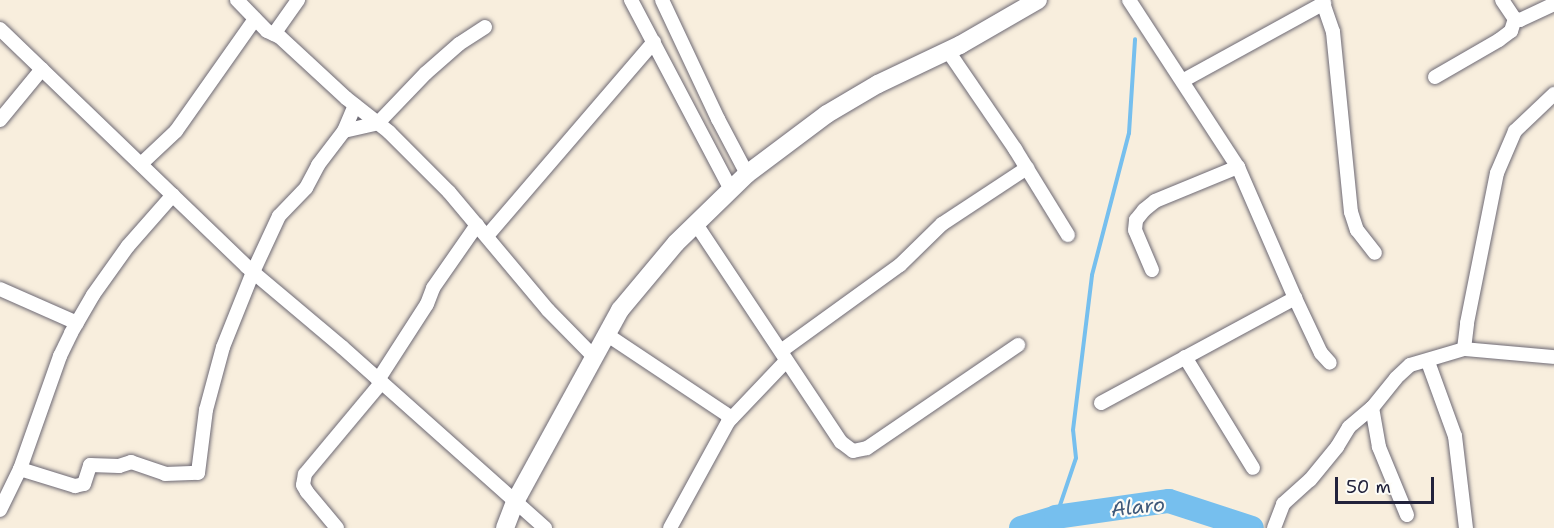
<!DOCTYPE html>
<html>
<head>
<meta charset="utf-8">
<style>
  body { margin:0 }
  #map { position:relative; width:1554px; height:528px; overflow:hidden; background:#f8eedd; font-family:"Shantell Sans",sans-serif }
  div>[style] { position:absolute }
  .stream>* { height:4px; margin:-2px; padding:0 2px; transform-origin:2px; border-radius:2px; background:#76bfee }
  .river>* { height:24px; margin:-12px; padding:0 12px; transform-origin:12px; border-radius:12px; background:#76bfee }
  .roads { filter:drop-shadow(0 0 2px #6d6974) drop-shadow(0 0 2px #6d6974) }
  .minor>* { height:14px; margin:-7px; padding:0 7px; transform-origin:7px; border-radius:7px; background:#fff }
  .tertiary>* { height:18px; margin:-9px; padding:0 9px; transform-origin:9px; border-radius:9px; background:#fff }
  span { translate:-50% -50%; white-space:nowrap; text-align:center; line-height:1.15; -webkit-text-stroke:4.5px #fdfcf7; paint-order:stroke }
  .water-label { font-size:20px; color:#3f597a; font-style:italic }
  .scale { position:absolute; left:1335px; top:477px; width:99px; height:27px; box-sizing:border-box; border:3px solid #22223b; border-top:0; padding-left:8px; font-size:18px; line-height:21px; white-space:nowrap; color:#22223b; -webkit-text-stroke:4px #fdfcf7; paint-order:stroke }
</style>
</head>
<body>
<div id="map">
  <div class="stream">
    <div style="left:1056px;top:517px;width:62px;rotate:-71.3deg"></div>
    <div style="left:1076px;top:458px;width:28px;rotate:-96deg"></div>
    <div style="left:1073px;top:430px;width:156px;rotate:-83deg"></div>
    <div style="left:1092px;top:275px;width:147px;rotate:-75.4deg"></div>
    <div style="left:1129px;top:133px;width:94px;rotate:-86.3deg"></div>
  </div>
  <div class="river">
    <div style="left:1021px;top:528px;width:37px;rotate:-17deg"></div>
    <div style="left:1056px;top:517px;width:114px;rotate:-8.1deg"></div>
    <div style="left:1169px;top:501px;width:87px;rotate:18deg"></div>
  </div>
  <div class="roads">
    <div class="minor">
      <div style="left:237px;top:0;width:43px;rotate:45.9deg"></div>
      <div style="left:267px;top:31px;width:14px;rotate:25deg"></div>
      <div style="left:280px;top:37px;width:90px;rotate:42.7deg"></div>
      <div style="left:346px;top:98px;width:55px;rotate:38.3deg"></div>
      <div style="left:389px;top:132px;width:85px;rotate:45deg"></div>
      <div style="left:449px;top:192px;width:154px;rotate:50deg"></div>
      <div style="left:548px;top:310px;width:64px;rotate:45.6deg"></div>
      <div style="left:631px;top:0;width:215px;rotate:62.2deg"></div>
      <div style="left:662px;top:0;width:132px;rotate:64.8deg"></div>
      <div style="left:718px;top:119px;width:62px;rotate:62.2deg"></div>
      <div style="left:1129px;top:0;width:199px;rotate:56.9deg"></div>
      <div style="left:1238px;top:167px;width:143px;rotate:66.5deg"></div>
      <div style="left:1295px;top:298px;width:61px;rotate:64.7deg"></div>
      <div style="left:1321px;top:353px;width:13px;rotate:48deg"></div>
      <div style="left:1322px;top:0;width:34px;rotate:71deg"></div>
      <div style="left:1333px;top:32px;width:181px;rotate:84.3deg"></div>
      <div style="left:1351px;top:212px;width:19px;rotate:72deg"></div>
      <div style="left:1357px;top:230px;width:29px;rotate:52deg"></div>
      <div style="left:1502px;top:0;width:23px;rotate:56deg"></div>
      <div style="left:1515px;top:19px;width:5px;rotate:11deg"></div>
      <div style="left:1520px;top:20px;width:38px;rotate:-25deg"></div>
      <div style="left:0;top:29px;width:343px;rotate:43.9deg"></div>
      <div style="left:247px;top:267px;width:124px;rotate:40.1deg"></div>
      <div style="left:342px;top:347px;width:272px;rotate:41.7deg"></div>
      <div style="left:274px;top:34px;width:42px;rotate:-54.8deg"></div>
      <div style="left:948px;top:51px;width:119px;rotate:55.6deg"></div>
      <div style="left:1015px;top:149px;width:101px;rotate:58.4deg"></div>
      <div style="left:1435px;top:77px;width:74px;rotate:-30deg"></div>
      <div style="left:1499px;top:40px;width:15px;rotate:-37deg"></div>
      <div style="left:1511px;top:31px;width:13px;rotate:-72deg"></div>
      <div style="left:1184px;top:80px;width:160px;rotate:-28.8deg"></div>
      <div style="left:0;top:120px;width:66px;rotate:-50.5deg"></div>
      <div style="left:344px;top:131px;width:35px;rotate:-13deg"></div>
      <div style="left:378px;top:123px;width:69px;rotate:-46.2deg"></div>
      <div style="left:426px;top:73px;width:44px;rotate:-41.3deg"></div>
      <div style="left:459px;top:44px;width:31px;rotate:-33deg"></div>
      <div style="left:141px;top:164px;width:48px;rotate:-43.3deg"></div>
      <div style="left:176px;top:131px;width:137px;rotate:-54.8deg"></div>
      <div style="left:696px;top:224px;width:262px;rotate:56.4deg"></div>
      <div style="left:841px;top:442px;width:15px;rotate:37deg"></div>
      <div style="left:853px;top:451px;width:14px;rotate:-12deg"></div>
      <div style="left:867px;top:448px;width:183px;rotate:-34.3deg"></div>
      <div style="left:487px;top:236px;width:256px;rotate:-49.3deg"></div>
      <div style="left:1152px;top:270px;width:43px;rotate:-113deg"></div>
      <div style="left:1135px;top:230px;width:10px;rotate:-84deg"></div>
      <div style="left:1136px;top:220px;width:13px;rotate:-51deg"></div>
      <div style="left:1144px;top:210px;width:14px;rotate:-39deg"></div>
      <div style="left:1155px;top:201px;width:90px;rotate:-22.3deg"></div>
      <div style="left:0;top:289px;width:84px;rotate:23.8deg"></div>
      <div style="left:606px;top:334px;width:151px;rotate:33.7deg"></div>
      <div style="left:1464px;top:349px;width:26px;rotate:-83deg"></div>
      <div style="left:1467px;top:323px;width:153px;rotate:-78.7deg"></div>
      <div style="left:1497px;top:173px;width:46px;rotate:-66.8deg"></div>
      <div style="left:1515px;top:131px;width:54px;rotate:-43.5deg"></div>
      <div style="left:781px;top:351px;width:147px;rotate:-35.9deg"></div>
      <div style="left:900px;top:265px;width:59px;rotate:-44.3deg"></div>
      <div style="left:942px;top:224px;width:102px;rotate:-33.4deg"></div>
      <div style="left:1185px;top:357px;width:130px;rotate:58.5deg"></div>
      <div style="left:1428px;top:362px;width:79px;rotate:70deg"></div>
      <div style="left:1455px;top:436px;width:93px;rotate:83.2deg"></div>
      <div style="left:378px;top:380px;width:90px;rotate:-57.2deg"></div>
      <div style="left:427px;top:304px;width:17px;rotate:-69deg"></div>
      <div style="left:433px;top:288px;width:77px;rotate:-55.1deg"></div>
      <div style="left:1101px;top:403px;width:221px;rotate:-28.4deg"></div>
      <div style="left:20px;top:469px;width:58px;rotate:17.2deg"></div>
      <div style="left:75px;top:486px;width:9px;rotate:-13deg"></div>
      <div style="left:84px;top:484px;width:20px;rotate:-72deg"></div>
      <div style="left:90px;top:465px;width:29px;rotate:2deg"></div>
      <div style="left:119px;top:466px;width:13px;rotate:-18deg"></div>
      <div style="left:131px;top:462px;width:36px;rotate:19deg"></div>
      <div style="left:165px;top:474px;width:33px;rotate:-2deg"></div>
      <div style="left:198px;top:473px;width:64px;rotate:-82.8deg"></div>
      <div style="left:206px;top:410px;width:65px;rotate:-74.9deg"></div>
      <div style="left:223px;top:347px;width:81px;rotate:-68.2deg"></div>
      <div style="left:253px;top:272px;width:62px;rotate:-65.1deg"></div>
      <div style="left:279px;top:216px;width:39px;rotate:-46deg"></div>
      <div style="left:306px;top:188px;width:26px;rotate:-62deg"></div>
      <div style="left:318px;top:165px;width:43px;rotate:-52.6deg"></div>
      <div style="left:344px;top:131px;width:28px;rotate:-67deg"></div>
      <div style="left:0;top:510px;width:46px;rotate:-64deg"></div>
      <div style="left:20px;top:469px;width:120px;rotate:-70.5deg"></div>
      <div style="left:60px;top:356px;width:25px;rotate:-64deg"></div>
      <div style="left:71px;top:333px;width:44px;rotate:-59.9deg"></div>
      <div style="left:93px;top:295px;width:60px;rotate:-54.5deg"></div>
      <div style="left:128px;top:246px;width:68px;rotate:-48.6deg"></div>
      <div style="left:1407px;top:515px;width:74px;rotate:-112.4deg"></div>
      <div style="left:1379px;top:447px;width:40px;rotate:-100deg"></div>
      <div style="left:1372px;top:408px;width:38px;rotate:-51deg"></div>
      <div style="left:1396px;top:378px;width:19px;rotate:-43deg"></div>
      <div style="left:1410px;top:365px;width:56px;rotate:-16.5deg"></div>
      <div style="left:1464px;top:349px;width:90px;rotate:5.1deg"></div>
      <div style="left:337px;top:528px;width:47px;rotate:-129.8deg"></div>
      <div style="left:307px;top:492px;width:8px;rotate:-120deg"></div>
      <div style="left:303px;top:485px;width:11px;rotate:-80deg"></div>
      <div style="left:305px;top:474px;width:119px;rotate:-50.1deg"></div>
      <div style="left:670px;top:528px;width:121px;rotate:-61.3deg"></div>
      <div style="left:728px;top:422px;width:84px;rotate:-46.4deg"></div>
      <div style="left:1274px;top:528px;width:26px;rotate:-69deg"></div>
      <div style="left:1283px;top:504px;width:36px;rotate:-42deg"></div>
      <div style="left:1310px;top:480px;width:43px;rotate:-50.7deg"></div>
      <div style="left:1337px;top:447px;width:23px;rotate:-59deg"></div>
      <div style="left:1349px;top:427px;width:30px;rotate:-40deg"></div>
    </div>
    <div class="tertiary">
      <div style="left:505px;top:528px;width:30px;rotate:-69deg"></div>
      <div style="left:516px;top:500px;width:217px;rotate:-61.3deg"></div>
      <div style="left:620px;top:310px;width:87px;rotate:-50.1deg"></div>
      <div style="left:676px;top:243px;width:99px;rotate:-44.2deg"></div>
      <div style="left:747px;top:174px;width:100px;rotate:-36.9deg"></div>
      <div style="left:827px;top:114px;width:59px;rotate:-30.5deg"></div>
      <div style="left:878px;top:84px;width:91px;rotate:-25.4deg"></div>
      <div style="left:960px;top:45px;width:90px;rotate:-30deg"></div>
    </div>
  </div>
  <div class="water-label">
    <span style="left:1138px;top:507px;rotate:-6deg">Alaro</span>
  </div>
  <div class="scale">50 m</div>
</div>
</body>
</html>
